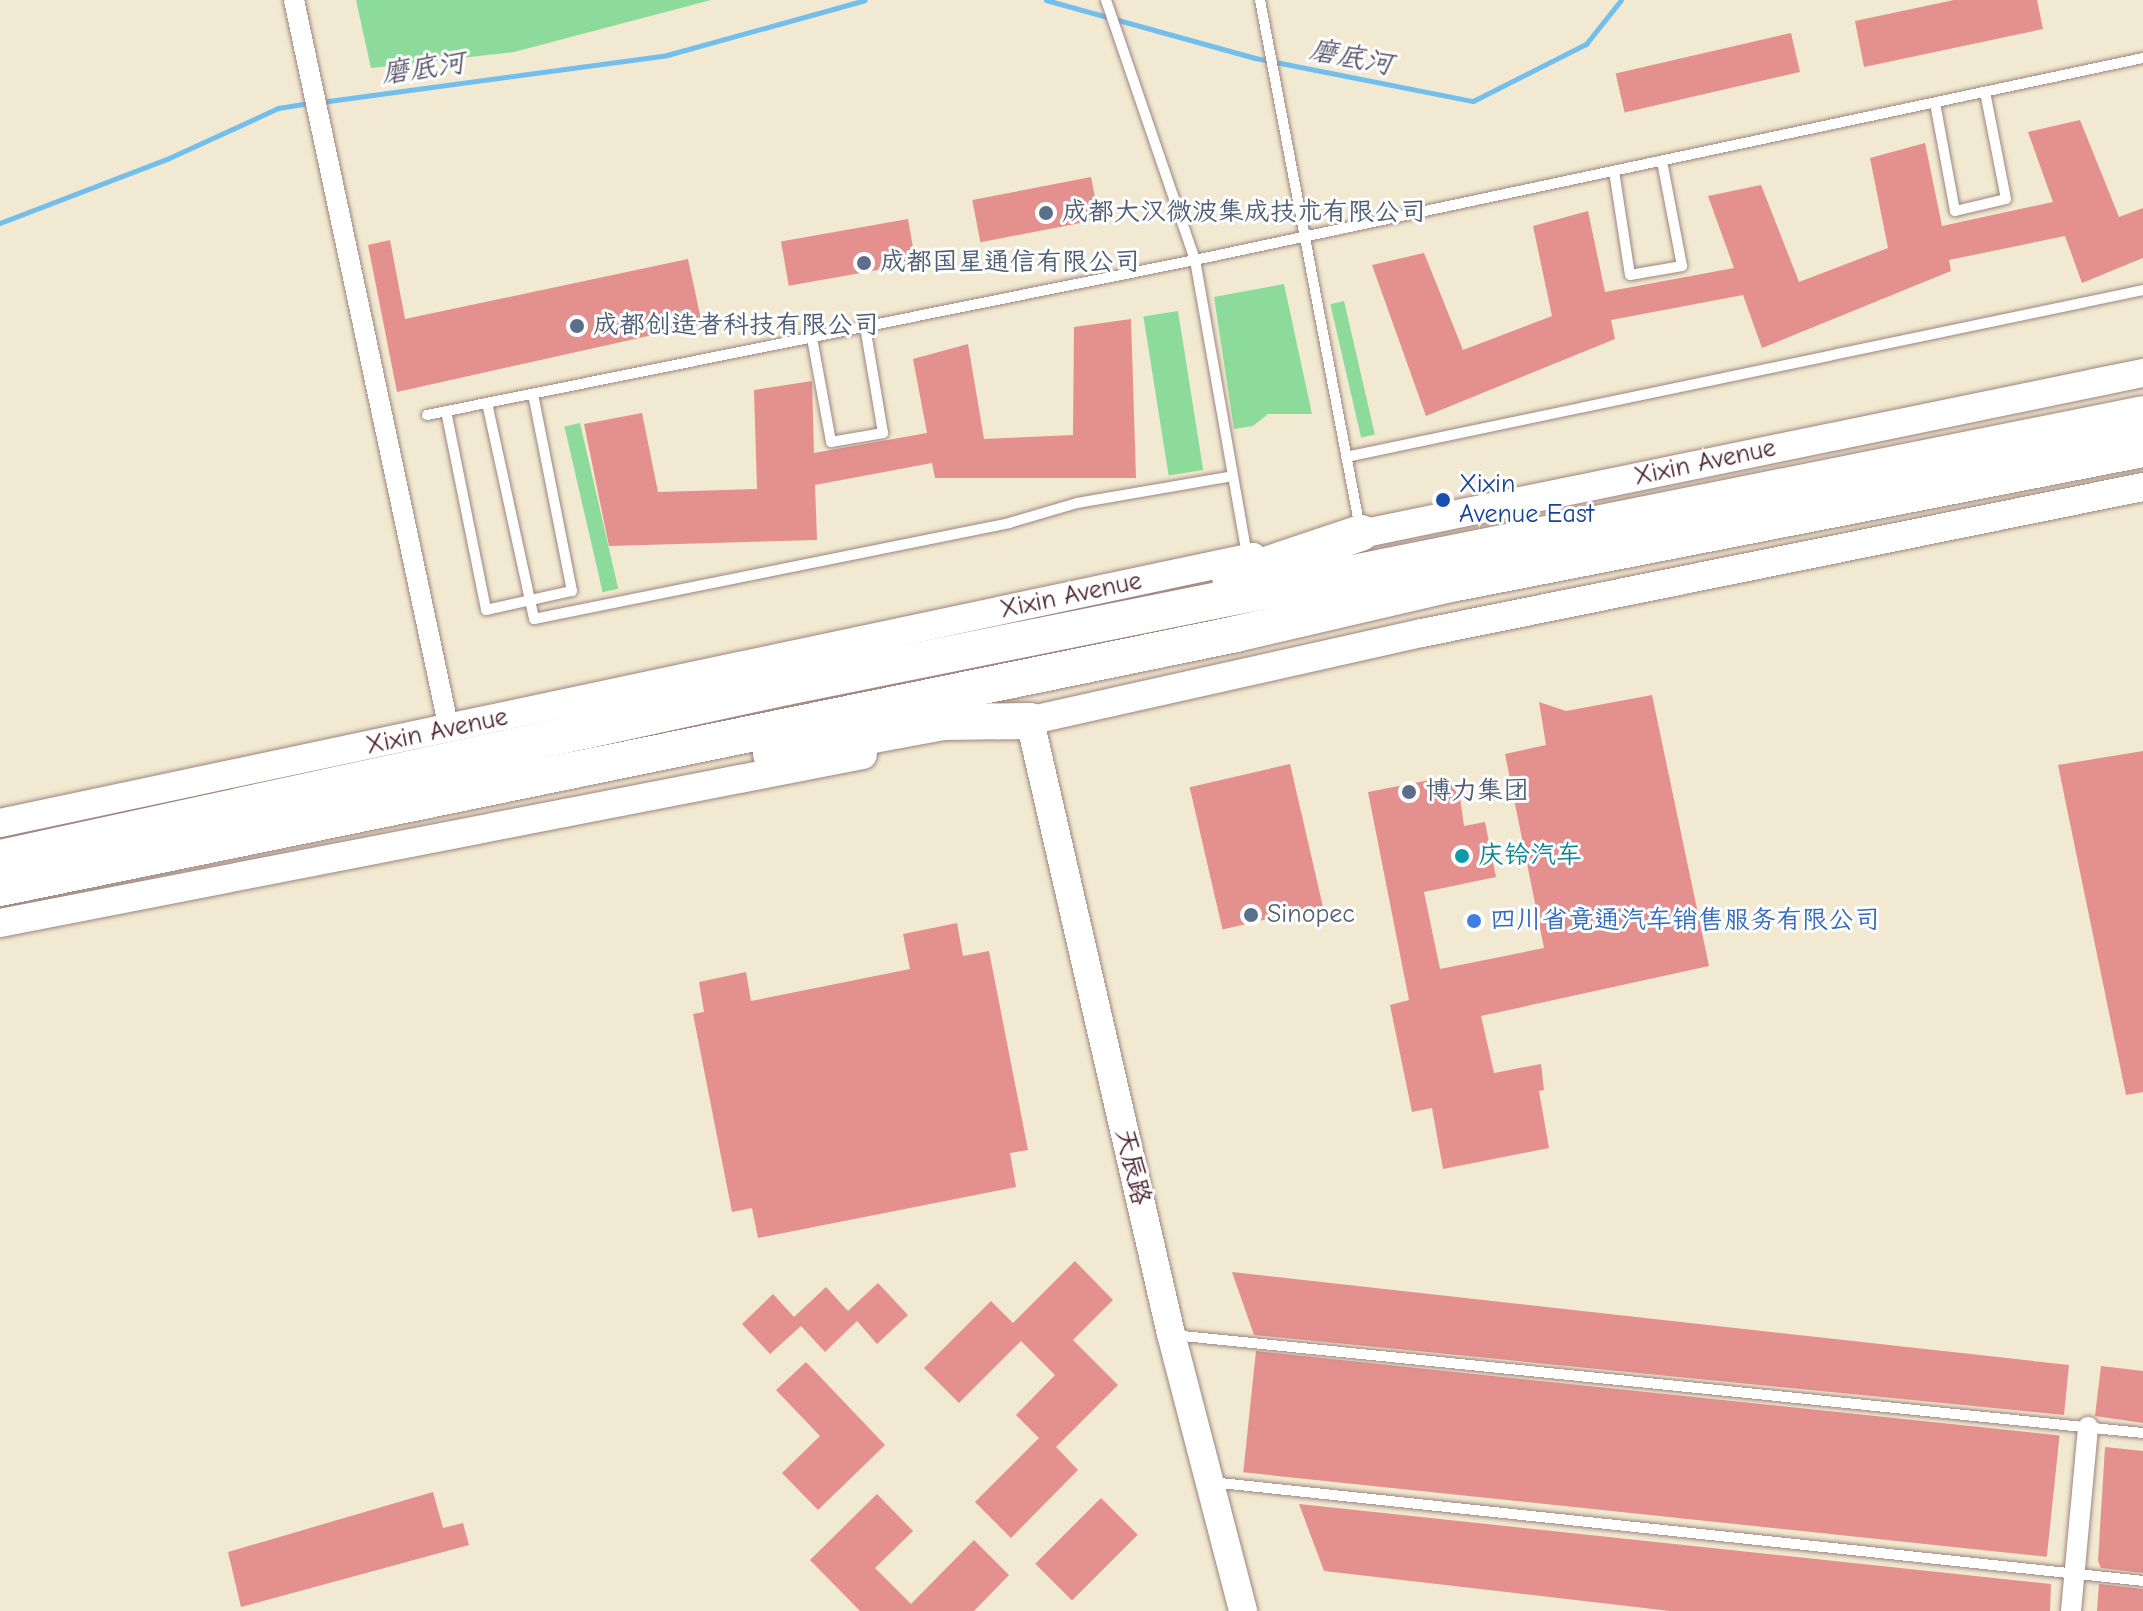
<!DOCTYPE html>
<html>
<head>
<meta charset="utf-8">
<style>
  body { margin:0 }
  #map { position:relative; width:2143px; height:1611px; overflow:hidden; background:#f2e9d2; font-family:"Comic Neue","LXGW WenKai TC",sans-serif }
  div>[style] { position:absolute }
  .green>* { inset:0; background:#8cdb9a; transform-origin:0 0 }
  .stream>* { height:5px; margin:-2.5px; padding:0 2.5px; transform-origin:2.5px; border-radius:2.5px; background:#72beec }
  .building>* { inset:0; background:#e3908e; transform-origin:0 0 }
  .roads { filter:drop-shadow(0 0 2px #9e847e) drop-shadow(0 0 2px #9e847e) }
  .lane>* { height:10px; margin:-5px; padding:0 5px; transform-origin:5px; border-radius:5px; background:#fff }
  .street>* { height:20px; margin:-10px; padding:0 10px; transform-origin:10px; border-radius:10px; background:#fff }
  .secondary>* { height:28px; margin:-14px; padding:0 14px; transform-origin:14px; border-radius:14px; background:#fff }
  .highway>* { height:36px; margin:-18px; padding:0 18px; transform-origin:18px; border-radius:18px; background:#fff }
  .dots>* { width:22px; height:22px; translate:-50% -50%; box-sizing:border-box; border:4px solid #fff; border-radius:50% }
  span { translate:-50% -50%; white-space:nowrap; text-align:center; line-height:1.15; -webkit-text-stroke:6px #fff; paint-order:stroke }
  .service-label { font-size:26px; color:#4e5e75 }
  .left { translate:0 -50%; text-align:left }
  .street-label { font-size:26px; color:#4a1f2b }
  .transit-label { font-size:26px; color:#164399 }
  .culture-label { font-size:26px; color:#0d838f }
  .shop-label { font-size:26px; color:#366cbe }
  .water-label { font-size:28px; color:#58576f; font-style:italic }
</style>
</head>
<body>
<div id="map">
  <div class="green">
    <div style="clip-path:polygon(356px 0,711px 0,514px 52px,371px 68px)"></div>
    <div style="clip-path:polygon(1284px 284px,1312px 414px,1268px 414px,1253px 426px,1234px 429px,1214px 297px)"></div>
    <div style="left:1344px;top:301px;width:137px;height:14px;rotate:77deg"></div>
    <div style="left:1178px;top:311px;width:161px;height:35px;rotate:81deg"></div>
    <div style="left:580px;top:423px;width:170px;height:16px;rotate:77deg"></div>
  </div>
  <div class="stream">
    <div style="left:1046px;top:0;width:217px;rotate:15.5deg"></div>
    <div style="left:1255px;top:58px;width:222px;rotate:11.2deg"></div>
    <div style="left:1473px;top:101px;width:127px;rotate:-26.8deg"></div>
    <div style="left:1586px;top:44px;width:56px;rotate:-51.5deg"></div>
    <div style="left:321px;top:102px;width:349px;rotate:-7.7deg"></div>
    <div style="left:667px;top:55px;width:205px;rotate:-15.5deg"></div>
    <div style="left:0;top:223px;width:181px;rotate:-21deg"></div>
    <div style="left:169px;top:158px;width:120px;rotate:-24.6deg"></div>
    <div style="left:278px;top:108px;width:33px;rotate:-9deg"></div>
  </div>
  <div class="building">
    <div style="clip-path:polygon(1954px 0,2037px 0,2043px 29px,1864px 67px,1855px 21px)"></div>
    <div style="left:1791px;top:33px;width:40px;height:180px;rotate:77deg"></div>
    <div style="clip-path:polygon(2080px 120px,2119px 217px,2143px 208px,2143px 258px,2082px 283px,2065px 236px,1949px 260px,1951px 271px,1762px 348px,1743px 295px,1611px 320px,1615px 339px,1426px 416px,1372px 265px,1424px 253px,1463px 350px,1552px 316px,1533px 226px,1588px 211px,1605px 292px,1734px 268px,1708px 196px,1761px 185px,1799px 282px,1888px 248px,1870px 158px,1925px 143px,1942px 226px,2053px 202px,2028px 132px)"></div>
    <div style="left:1091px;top:177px;width:43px;height:121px;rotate:79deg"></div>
    <div style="left:908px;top:219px;width:45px;height:129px;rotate:80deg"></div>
    <div style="clip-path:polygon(390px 240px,405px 319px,688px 259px,702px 324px,397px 392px,368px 245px)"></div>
    <div style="clip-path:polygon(1131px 319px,1136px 478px,935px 478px,932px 463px,815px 485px,817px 540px,609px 546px,584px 424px,642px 413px,658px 492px,757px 489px,754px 390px,812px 381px,814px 453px,927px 433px,913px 359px,968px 344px,984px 439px,1073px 435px,1074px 327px)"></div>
    <div style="clip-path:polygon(1652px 695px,1709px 966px,1481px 1016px,1494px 1073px,1541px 1064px,1544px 1090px,1539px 1091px,1549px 1148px,1443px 1169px,1432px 1108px,1412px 1112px,1390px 1005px,1409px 1000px,1368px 792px,1445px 777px,1460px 797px,1464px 826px,1485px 822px,1496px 877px,1424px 892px,1440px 969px,1544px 948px,1505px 754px,1546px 745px,1539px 702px,1566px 711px)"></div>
    <div style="clip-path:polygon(2143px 751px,2143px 1092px,2126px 1095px,2058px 765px)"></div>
    <div style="left:1290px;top:764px;width:146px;height:103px;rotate:77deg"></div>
    <div style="clip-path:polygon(957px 923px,963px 956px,989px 951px,1028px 1150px,1010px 1153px,1016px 1187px,758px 1238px,752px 1208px,732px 1212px,693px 1014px,704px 1012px,699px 982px,746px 972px,751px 1001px,910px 969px,903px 934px)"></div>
    <div style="clip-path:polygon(1075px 1261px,1113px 1300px,1073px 1340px,1118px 1385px,1056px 1447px,1078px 1470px,1011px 1538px,975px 1502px,1039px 1438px,1016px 1415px,1055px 1375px,1021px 1341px,959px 1403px,924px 1368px,991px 1301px,1013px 1323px)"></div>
    <div style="clip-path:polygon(1232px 1272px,2069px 1365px,2064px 1415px,1254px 1335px)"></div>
    <div style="clip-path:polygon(878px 1283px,908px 1315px,877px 1344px,857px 1321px,825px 1352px,801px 1326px,770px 1354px,742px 1324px,773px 1294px,794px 1317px,826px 1287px,848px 1311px)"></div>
    <div style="left:1256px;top:1351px;width:808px;height:122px;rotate:6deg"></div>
    <div style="clip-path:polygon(806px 1362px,885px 1445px,818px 1510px,782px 1473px,820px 1436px,776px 1390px)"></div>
    <div style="clip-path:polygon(2101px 1366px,2143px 1371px,2143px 1423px,2095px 1416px)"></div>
    <div style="clip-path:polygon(2105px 1447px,2143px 1451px,2143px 1573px,2101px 1568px,2098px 1561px)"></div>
    <div style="clip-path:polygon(433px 1492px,443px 1528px,463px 1523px,469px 1545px,241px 1607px,228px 1552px)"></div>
    <div style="clip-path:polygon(877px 1494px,913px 1531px,875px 1568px,911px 1604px,974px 1540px,1009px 1575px,974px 1611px,860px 1611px,810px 1560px)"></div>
    <div style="left:1101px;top:1498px;width:52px;height:93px;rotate:45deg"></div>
    <div style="clip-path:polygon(1299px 1504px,2051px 1584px,2050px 1611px,1670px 1611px,1324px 1571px)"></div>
    <div style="clip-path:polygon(2099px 1584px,2143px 1589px,2143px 1611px,2097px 1611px)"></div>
  </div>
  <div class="roads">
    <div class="lane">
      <div style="left:1106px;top:0;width:275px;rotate:71.1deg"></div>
      <div style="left:1195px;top:260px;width:301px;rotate:80deg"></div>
      <div style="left:1260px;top:0;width:537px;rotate:79.28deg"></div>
      <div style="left:1935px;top:103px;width:110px;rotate:79.5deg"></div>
      <div style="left:1955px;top:211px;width:52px;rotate:-13.2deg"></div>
      <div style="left:2006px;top:199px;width:109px;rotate:-101.1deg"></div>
      <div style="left:1614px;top:171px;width:105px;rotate:81.3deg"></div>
      <div style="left:1630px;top:275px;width:53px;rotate:-9.8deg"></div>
      <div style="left:1682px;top:266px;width:107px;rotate:-100.8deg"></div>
      <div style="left:812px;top:338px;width:106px;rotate:79.6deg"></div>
      <div style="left:831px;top:442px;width:53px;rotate:-9.8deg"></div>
      <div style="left:883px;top:433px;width:108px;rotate:-99.6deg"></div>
      <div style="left:487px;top:403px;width:221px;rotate:77.7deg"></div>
      <div style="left:534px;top:619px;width:485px;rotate:-11.4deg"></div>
      <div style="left:1009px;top:523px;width:71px;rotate:-16.4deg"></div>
      <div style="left:1077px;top:503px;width:158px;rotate:-9.8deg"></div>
      <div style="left:446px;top:411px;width:203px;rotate:78.6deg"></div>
      <div style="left:486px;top:610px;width:88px;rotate:-12.5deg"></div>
      <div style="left:572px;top:591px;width:201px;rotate:-101.2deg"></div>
      <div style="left:427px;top:415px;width:783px;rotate:-11.41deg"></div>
      <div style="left:1195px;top:260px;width:969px;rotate:-12.03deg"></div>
      <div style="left:1346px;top:457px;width:814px;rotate:-11.83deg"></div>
      <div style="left:1173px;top:1335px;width:975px;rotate:5.77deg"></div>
      <div style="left:1211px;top:1482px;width:937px;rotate:6.06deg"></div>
    </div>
    <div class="street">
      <div style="left:294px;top:0;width:745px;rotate:78deg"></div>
      <div style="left:2071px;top:1611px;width:185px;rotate:-84.7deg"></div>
    </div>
    <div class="secondary">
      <div style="left:1341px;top:538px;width:819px;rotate:-11.63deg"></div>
      <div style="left:1030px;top:721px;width:629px;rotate:77.05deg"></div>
      <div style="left:1171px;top:1334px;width:286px;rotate:75.4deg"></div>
      <div style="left:1010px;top:725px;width:422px;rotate:-12.6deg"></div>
      <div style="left:1422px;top:633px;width:736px;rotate:-11.45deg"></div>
      <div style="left:0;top:823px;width:1281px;rotate:-11.99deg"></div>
      <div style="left:0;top:923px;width:879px;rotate:-11.02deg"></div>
    </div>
    <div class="highway">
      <div style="left:1230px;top:577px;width:138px;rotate:-18.6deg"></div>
      <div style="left:771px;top:754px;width:175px;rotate:-10.5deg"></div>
      <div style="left:943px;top:722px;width:87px;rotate:-0.7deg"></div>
      <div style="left:0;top:858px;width:804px;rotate:-12.27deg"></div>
      <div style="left:786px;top:687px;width:1384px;rotate:-11.37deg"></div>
      <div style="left:0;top:888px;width:1262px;rotate:-11.61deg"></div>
      <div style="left:1236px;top:634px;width:221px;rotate:-13.1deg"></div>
      <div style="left:1451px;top:584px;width:705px;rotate:-11.04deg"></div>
    </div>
  </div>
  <div class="dots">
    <div style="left:1046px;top:213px;background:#5c6f8a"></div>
    <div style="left:864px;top:263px;background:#5c6f8a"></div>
    <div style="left:577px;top:326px;background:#5c6f8a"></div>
    <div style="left:1443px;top:500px;background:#1a4fb4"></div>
    <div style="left:1409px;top:792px;background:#5c6f8a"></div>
    <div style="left:1462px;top:856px;background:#0f9aa8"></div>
    <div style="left:1251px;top:915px;background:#5c6f8a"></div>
    <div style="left:1474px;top:921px;background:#3f7fe0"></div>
  </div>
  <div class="service-label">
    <span class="left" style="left:1062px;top:213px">成都大汉微波集成技术有限公司</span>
    <span class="left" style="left:880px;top:263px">成都国星通信有限公司</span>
    <span class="left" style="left:593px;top:326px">成都创造者科技有限公司</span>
    <span class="left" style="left:1425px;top:792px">博力集团</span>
    <span class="left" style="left:1267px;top:915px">Sinopec</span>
  </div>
  <div class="street-label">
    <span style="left:1705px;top:463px;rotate:-12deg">Xixin Avenue</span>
    <span style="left:1071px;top:596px;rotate:-12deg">Xixin Avenue</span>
    <span style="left:437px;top:732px;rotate:-12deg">Xixin Avenue</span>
    <span style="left:1132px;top:1167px;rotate:77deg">天辰路</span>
  </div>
  <div class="transit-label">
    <span class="left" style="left:1459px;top:500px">Xixin<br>Avenue East</span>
  </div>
  <div class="culture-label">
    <span class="left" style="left:1478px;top:856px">庆铃汽车</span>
  </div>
  <div class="shop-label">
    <span class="left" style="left:1490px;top:921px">四川省竟通汽车销售服务有限公司</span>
  </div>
  <div class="water-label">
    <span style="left:1351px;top:57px;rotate:11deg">磨底河</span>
    <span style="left:423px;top:68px;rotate:-8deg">磨底河</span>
  </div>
</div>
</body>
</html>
